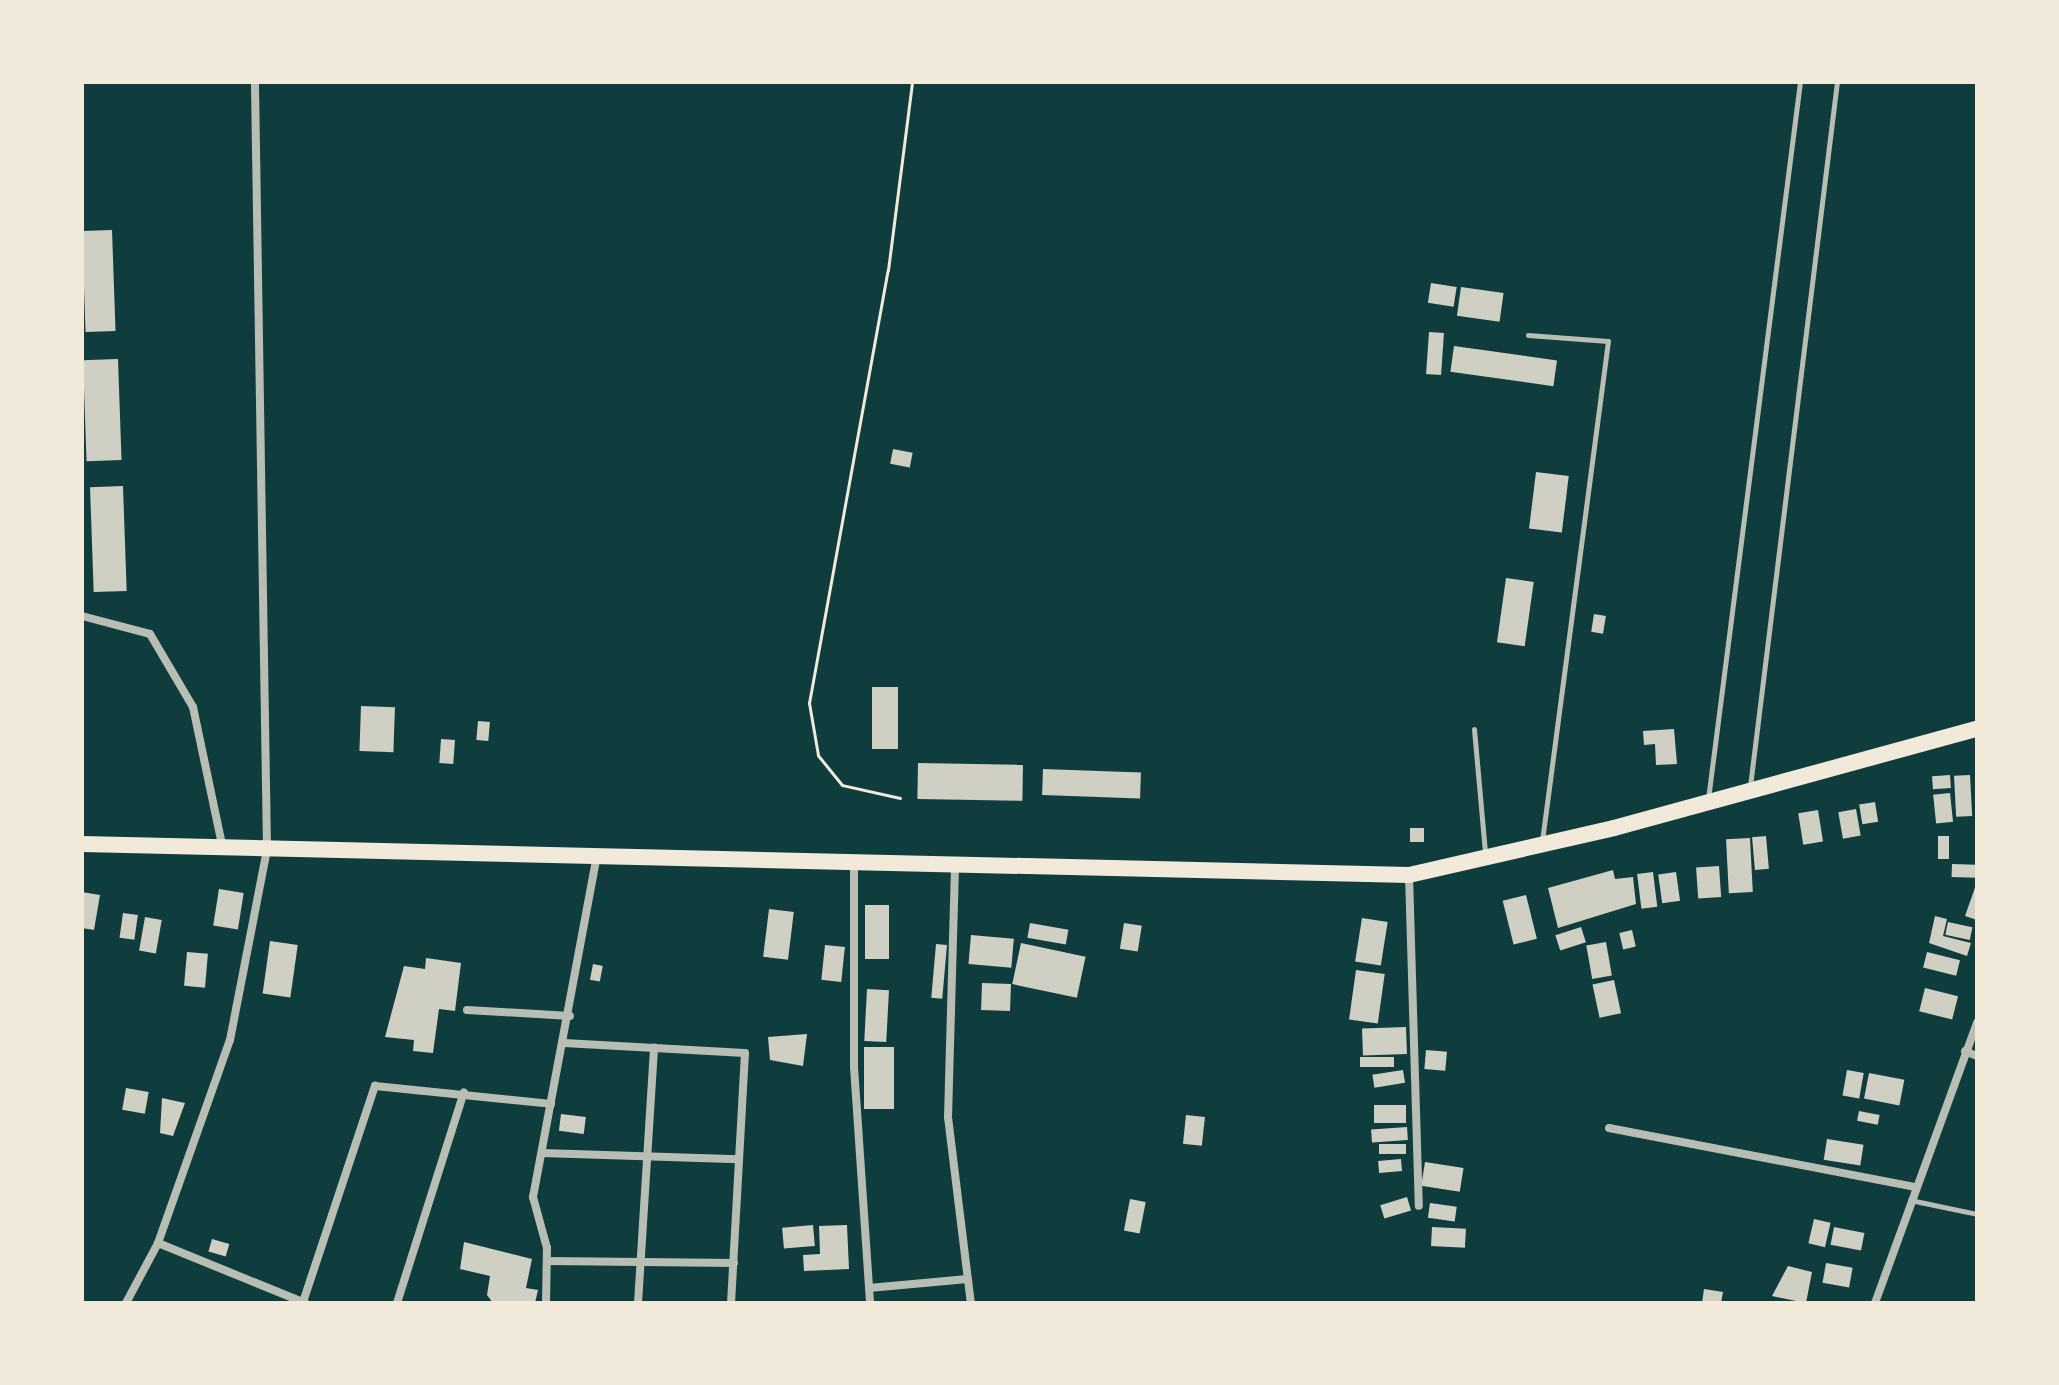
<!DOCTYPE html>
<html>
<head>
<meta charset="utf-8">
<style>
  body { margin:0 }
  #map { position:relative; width:2059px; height:1385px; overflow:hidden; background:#0f3d3e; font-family:Raleway,sans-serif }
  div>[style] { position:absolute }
  .building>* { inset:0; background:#cfcfc3; transform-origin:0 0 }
  .path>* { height:3px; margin:-1.5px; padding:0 1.5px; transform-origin:1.5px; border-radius:1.5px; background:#f1e9da }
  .service>* { height:5px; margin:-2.5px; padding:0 2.5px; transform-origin:2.5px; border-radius:2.5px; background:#b8beb3 }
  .minor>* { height:8px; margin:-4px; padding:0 4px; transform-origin:4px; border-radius:4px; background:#b8beb3 }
  .trunk>* { height:16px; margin:-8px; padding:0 8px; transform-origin:8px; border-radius:8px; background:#f1e9da }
  span { translate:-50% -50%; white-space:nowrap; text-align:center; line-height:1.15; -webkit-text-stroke:6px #f1e9da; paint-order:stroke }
  .frame { position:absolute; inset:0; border:84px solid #f1e9da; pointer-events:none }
</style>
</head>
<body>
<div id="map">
  <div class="building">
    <div style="left:112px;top:230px;width:101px;height:30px;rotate:88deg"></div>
    <div style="left:1431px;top:283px;width:26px;height:20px;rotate:9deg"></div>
    <div style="left:1461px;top:287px;width:43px;height:29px;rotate:8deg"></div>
    <div style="left:1429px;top:332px;width:15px;height:42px;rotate:4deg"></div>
    <div style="left:1454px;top:346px;width:104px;height:26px;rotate:8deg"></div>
    <div style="left:118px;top:359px;width:101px;height:35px;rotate:88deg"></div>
    <div style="left:893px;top:449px;width:20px;height:15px;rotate:11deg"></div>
    <div style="left:1536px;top:472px;width:33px;height:57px;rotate:7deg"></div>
    <div style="left:123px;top:486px;width:105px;height:33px;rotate:88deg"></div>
    <div style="left:1506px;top:578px;width:28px;height:65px;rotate:8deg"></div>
    <div style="left:1594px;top:614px;width:12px;height:18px;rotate:9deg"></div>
    <div style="left:872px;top:687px;width:26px;height:62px"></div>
    <div style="left:361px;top:706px;width:34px;height:45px;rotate:2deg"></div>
    <div style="left:478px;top:721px;width:12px;height:19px;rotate:5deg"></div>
    <div style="clip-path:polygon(1674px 729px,1677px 764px,1656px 765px,1655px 744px,1644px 745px,1643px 731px)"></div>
    <div style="left:441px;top:739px;width:14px;height:24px;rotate:4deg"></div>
    <div style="left:918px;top:763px;width:105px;height:36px;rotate:1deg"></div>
    <div style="left:1043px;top:769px;width:98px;height:26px;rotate:2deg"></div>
    <div style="left:1950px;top:775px;width:13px;height:18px;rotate:86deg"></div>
    <div style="left:1970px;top:775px;width:41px;height:16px;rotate:87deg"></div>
    <div style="left:1950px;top:793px;width:29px;height:17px;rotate:84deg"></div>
    <div style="left:1875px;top:802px;width:20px;height:16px;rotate:81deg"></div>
    <div style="left:1856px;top:809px;width:27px;height:18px;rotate:80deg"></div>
    <div style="left:1818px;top:810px;width:32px;height:20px;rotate:81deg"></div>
    <div style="left:1424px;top:828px;width:14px;height:14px;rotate:90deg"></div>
    <div style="left:1766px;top:836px;width:33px;height:14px;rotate:85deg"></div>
    <div style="left:1938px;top:836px;width:11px;height:23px"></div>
    <div style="left:1750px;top:838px;width:54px;height:24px;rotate:87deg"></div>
    <div style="left:1952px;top:864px;width:25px;height:13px;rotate:2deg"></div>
    <div style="left:1719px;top:866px;width:31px;height:23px;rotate:86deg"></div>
    <div style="clip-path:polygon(1613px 870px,1615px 879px,1633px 877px,1636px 904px,1558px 928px,1548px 888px)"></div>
    <div style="left:1653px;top:872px;width:35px;height:16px;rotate:83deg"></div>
    <div style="left:1676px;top:872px;width:29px;height:18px;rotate:82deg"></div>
    <div style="clip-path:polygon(1977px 882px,1977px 920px,1965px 916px)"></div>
    <div style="left:219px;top:889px;width:25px;height:37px;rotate:9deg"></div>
    <div style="clip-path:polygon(82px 892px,100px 895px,94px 930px,82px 928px)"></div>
    <div style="left:1526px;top:895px;width:45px;height:24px;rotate:76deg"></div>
    <div style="left:865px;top:905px;width:24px;height:54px"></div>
    <div style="left:769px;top:909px;width:25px;height:48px;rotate:7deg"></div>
    <div style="left:123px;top:913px;width:15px;height:25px;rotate:8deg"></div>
    <div style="clip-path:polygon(1935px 916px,1947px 919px,1943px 936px,1971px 943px,1967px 956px,1929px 943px)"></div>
    <div style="left:145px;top:917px;width:17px;height:34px;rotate:10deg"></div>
    <div style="left:1362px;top:918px;width:26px;height:44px;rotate:9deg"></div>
    <div style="left:1948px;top:922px;width:25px;height:13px;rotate:12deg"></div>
    <div style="left:1030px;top:923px;width:39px;height:15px;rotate:10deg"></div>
    <div style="left:1124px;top:923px;width:18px;height:26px;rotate:9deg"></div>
    <div style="left:1581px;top:927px;width:16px;height:27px;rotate:72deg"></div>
    <div style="left:1632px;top:930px;width:17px;height:13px;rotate:77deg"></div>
    <div style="left:971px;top:935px;width:43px;height:29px;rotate:5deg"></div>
    <div style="left:270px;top:941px;width:28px;height:53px;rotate:8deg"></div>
    <div style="left:1606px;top:942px;width:34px;height:20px;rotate:80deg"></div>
    <div style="left:1021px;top:943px;width:66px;height:42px;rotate:12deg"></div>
    <div style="left:936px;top:944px;width:11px;height:54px;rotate:5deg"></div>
    <div style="left:825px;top:945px;width:20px;height:35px;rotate:6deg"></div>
    <div style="left:187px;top:952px;width:21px;height:34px;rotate:5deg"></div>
    <div style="left:1927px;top:952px;width:34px;height:16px;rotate:14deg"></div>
    <div style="clip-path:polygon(426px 958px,461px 963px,455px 1011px,439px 1009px,433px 1053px,413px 1051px,414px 1040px,385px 1037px,404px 966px,425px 969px)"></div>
    <div style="left:593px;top:964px;width:10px;height:16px;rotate:11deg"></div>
    <div style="left:1356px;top:970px;width:29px;height:50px;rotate:8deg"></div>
    <div style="left:1614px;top:980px;width:34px;height:22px;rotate:78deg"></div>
    <div style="left:982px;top:983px;width:29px;height:27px;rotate:2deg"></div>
    <div style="left:1925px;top:988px;width:34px;height:24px;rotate:14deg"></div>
    <div style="left:867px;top:989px;width:22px;height:52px;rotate:3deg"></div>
    <div style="left:1406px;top:1027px;width:27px;height:44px;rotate:88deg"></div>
    <div style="clip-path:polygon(807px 1034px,803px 1066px,770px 1060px,768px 1037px)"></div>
    <div style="left:864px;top:1047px;width:30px;height:62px"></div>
    <div style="left:1426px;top:1050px;width:21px;height:19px;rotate:5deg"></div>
    <div style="left:1394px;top:1057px;width:10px;height:34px;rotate:90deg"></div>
    <div style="left:1403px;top:1070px;width:13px;height:31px;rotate:81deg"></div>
    <div style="left:1847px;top:1070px;width:17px;height:26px;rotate:10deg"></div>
    <div style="left:1869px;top:1073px;width:36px;height:26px;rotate:11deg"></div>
    <div style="left:126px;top:1088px;width:23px;height:22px;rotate:10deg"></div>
    <div style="clip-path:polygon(162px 1098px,185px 1103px,173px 1136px,160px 1133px)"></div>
    <div style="left:1374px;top:1105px;width:32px;height:18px"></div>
    <div style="left:1859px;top:1111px;width:21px;height:10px;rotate:11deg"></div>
    <div style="left:561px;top:1114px;width:25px;height:17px;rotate:7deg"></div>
    <div style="left:1186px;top:1115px;width:19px;height:29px;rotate:6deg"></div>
    <div style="left:1407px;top:1127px;width:13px;height:36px;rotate:86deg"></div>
    <div style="left:1827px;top:1139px;width:37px;height:21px;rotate:9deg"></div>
    <div style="left:1406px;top:1144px;width:10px;height:27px;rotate:90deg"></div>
    <div style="left:1401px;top:1159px;width:12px;height:23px;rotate:85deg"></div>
    <div style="left:1425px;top:1162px;width:39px;height:24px;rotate:9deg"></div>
    <div style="left:1407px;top:1197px;width:14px;height:28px;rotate:73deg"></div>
    <div style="left:1130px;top:1199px;width:16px;height:32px;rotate:11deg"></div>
    <div style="left:1430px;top:1203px;width:27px;height:15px;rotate:8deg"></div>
    <div style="left:1814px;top:1219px;width:17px;height:25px;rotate:13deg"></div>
    <div style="left:813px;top:1225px;width:21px;height:31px;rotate:85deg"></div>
    <div style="clip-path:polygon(847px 1225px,849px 1269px,804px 1271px,803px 1255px,820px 1254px,819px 1226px)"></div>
    <div style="left:1432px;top:1227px;width:34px;height:19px;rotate:3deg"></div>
    <div style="left:1834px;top:1227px;width:31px;height:18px;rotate:11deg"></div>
    <div style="left:212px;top:1239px;width:18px;height:13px;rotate:16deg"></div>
    <div style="clip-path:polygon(464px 1242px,532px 1259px,526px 1288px,538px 1290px,535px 1303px,493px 1303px,487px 1295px,490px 1276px,460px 1269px)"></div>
    <div style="left:1826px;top:1263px;width:27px;height:20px;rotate:10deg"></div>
    <div style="clip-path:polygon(1788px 1266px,1812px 1272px,1806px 1303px,1772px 1296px)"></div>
    <div style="clip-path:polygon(1704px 1289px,1723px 1292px,1721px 1303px,1702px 1303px)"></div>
  </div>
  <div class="path">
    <div style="left:900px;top:798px;width:59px;rotate:-167.4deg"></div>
    <div style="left:842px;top:785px;width:38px;rotate:-129deg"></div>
    <div style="left:818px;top:755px;width:53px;rotate:-99.8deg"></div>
    <div style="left:809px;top:703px;width:440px;rotate:-79.7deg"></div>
    <div style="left:888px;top:270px;width:190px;rotate:-82.7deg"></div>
  </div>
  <div class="service">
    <div style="left:1528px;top:335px;width:80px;rotate:4.3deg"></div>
    <div style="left:1608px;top:341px;width:504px;rotate:97.52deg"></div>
    <div style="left:1474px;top:729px;width:124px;rotate:84.9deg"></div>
    <div style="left:1750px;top:786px;width:709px;rotate:-82.96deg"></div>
    <div style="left:1708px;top:799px;width:723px;rotate:-82.69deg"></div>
    <div style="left:1910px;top:1200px;width:68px;rotate:11.8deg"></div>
  </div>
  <div class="minor">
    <div style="left:82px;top:616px;width:70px;rotate:14.8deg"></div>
    <div style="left:150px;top:634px;width:85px;rotate:59.5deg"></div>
    <div style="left:193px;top:707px;width:145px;rotate:78.1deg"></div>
    <div style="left:854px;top:866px;width:201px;rotate:90deg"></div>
    <div style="left:854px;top:1067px;width:237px;rotate:86.1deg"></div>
    <div style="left:955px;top:867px;width:250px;rotate:91.6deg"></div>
    <div style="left:948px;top:1117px;width:187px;rotate:83deg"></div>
    <div style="left:1409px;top:875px;width:331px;rotate:88.3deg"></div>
    <div style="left:467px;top:1010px;width:103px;rotate:3.3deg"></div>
    <div style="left:564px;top:1043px;width:181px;rotate:3.2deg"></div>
    <div style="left:745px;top:1053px;width:250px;rotate:93.2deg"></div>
    <div style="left:1965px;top:1051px;width:13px;rotate:23deg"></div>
    <div style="left:1609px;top:1128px;width:311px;rotate:10.9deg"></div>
    <div style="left:542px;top:1153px;width:196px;rotate:1.8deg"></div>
    <div style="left:158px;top:1243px;width:159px;rotate:22.2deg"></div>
    <div style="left:547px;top:1261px;width:187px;rotate:0.6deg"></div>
    <div style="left:869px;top:1288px;width:99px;rotate:-5.2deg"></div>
    <div style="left:303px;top:1302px;width:228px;rotate:-71.6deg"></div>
    <div style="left:375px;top:1086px;width:177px;rotate:5.8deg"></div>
    <div style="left:126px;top:1303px;width:68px;rotate:-61.9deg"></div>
    <div style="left:158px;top:1243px;width:215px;rotate:-70.5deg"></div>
    <div style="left:230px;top:1040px;width:195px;rotate:-79deg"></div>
    <div style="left:267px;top:849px;width:767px;rotate:-90.9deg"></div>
    <div style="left:397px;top:1303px;width:221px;rotate:-72.4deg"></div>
    <div style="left:546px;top:1303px;width:55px;rotate:-89deg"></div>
    <div style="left:547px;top:1248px;width:53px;rotate:-105.4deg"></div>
    <div style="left:533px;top:1197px;width:342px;rotate:-79.4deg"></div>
    <div style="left:638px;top:1303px;width:256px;rotate:-86.4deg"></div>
    <div style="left:1875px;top:1303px;width:299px;rotate:-70deg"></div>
  </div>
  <div class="trunk">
    <div style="left:82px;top:844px;width:1327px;rotate:1.34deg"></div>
    <div style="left:1409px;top:875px;width:210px;rotate:-12.9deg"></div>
    <div style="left:1614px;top:828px;width:376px;rotate:-15.3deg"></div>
  </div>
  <div class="frame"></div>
</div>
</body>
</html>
